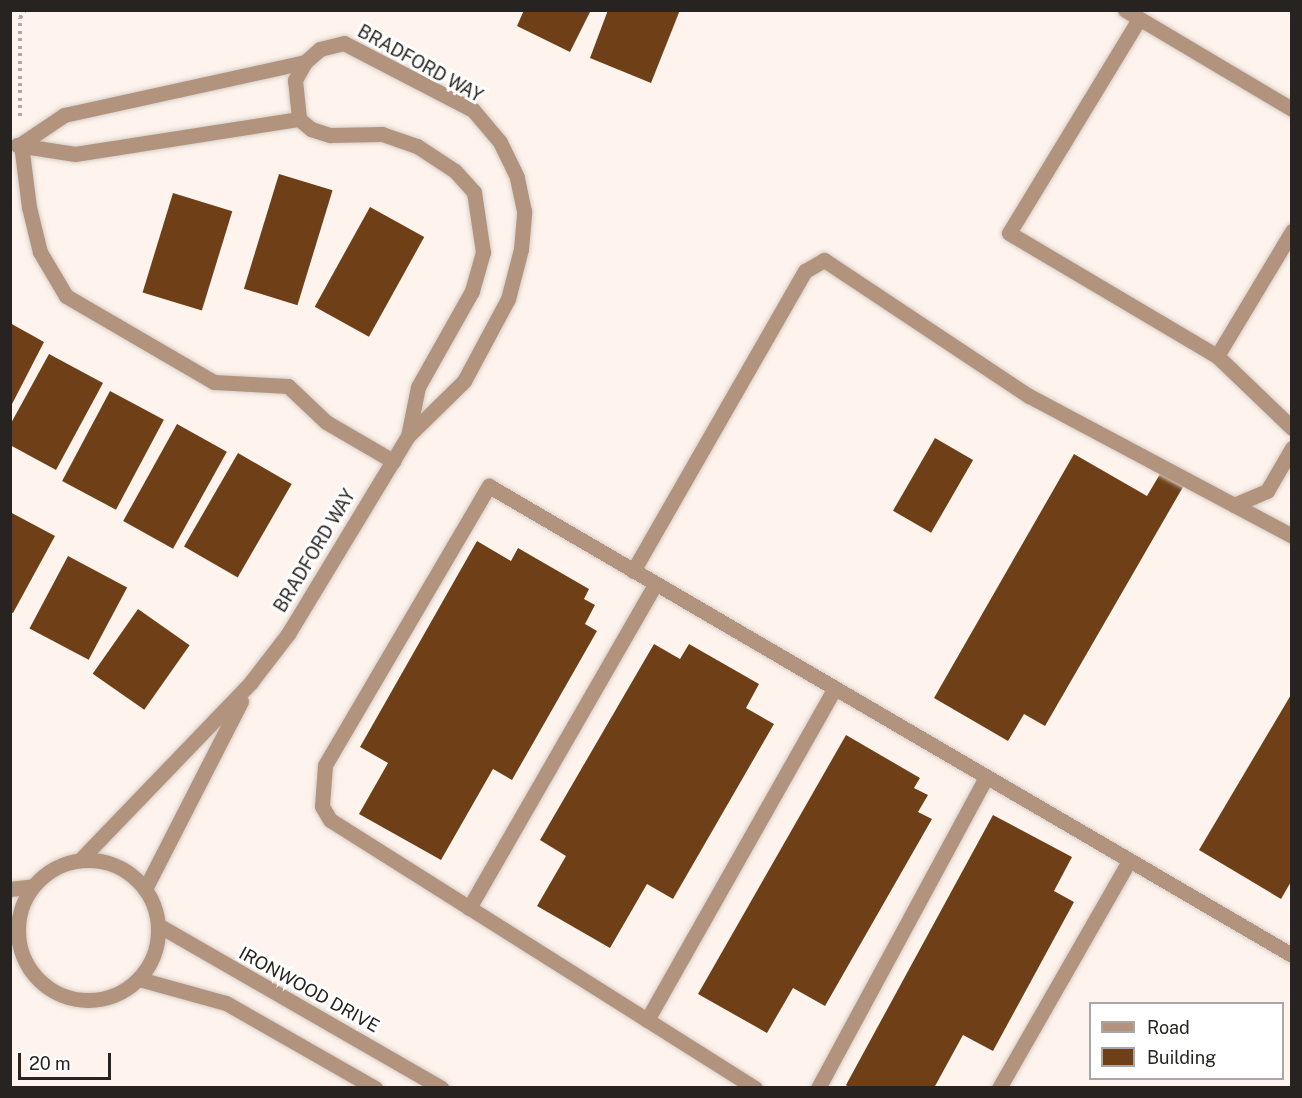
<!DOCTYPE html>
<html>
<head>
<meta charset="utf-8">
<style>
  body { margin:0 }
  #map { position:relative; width:1302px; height:1098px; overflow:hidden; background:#fef4ed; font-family:"Public Sans",sans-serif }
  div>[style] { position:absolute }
  .building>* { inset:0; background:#6f4017; transform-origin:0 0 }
  .path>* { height:4px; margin-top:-2px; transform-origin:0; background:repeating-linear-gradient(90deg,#afa7a2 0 3px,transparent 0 7.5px) }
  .roads { filter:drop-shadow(0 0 2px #d7cec8) drop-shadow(0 0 2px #d7cec8) }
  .lane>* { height:15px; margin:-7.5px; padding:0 7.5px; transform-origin:7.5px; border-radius:7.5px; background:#b2947e }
  .street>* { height:15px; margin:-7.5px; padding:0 7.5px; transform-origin:7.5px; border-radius:7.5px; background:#b2947e }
  .street>.ring { margin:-7.5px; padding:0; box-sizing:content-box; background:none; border:15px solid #b2947e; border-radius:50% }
  span { translate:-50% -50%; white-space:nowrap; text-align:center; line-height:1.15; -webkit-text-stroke:6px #fff; paint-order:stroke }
  .street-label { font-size:18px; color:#272321 }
  .frame { position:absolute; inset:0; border:12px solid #272321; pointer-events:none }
  .legend { position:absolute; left:1089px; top:1002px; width:195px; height:78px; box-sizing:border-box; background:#fff; border:2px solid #a9a7a6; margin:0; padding:8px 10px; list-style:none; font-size:18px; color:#272321 }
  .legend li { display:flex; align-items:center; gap:12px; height:30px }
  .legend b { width:30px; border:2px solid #a9a7a6 }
  .scale { position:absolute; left:18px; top:1053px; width:93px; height:27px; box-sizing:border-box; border:3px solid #272321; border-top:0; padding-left:8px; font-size:18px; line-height:21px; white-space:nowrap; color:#272321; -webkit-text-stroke:4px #fff; paint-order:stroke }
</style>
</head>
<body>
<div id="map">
  <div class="building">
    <div style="clip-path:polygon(524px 10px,591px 10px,570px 52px,517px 26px)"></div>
    <div style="clip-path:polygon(608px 10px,680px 10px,651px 83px,590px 58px)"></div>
    <div style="left:279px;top:174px;width:56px;height:120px;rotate:17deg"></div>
    <div style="left:173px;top:193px;width:62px;height:104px;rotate:17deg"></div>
    <div style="left:370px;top:207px;width:62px;height:114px;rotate:29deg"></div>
    <div style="clip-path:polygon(10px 323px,44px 342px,10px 408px)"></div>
    <div style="clip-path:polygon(49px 354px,103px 383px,56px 470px,10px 445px,10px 425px)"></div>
    <div style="left:110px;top:391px;width:61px;height:102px;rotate:28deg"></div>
    <div style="left:177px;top:424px;width:57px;height:111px;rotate:29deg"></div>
    <div style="left:935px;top:438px;width:44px;height:84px;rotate:30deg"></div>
    <div style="left:238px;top:453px;width:62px;height:108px;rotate:30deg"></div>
    <div style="clip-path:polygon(1074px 454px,1147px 496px,1160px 474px,1183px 487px,1045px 726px,1024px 714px,1008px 741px,934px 698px)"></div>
    <div style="clip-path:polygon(10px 512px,55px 536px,13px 613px,10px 612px)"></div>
    <div style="clip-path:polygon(477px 541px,511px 561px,518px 548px,589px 589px,584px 599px,595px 605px,585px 624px,597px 631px,512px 780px,493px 769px,441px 860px,359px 814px,388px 763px,360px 747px)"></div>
    <div style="left:68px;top:556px;width:67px;height:82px;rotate:28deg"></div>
    <div style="left:138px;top:609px;width:63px;height:79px;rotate:35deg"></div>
    <div style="clip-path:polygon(654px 644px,680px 659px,689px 644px,759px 684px,746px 708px,774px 724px,673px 899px,647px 884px,610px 948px,537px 906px,566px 856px,540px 840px)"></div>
    <div style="clip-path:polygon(1292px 693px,1292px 880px,1281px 899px,1199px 850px)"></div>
    <div style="clip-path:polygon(846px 735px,920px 778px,914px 788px,928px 795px,918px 812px,932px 819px,825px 1006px,793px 988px,767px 1033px,698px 994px)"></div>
    <div style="clip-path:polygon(993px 815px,1072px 857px,1054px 891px,1074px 902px,993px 1051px,963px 1035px,934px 1088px,850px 1088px,846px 1085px)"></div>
  </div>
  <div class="path">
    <div style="left:20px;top:116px;width:98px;rotate:-90deg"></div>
    <div style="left:20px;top:18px;width:9px;rotate:-58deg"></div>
  </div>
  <div class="roads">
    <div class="lane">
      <div style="left:1125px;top:10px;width:194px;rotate:30.7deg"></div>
      <div style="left:1139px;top:19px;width:250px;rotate:121.3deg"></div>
      <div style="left:1009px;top:233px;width:242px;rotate:30.6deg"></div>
      <div style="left:1217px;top:356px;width:146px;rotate:-59deg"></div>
      <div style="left:1217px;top:356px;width:104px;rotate:43.8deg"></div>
      <div style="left:288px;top:386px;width:52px;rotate:43.5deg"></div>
      <div style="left:326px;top:422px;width:78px;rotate:30.2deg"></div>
      <div style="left:1234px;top:505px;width:36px;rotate:-23deg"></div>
      <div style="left:1267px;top:491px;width:50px;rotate:-59.8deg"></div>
      <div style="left:633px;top:571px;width:346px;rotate:-60.2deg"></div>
      <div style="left:805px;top:271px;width:22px;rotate:-30deg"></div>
      <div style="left:824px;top:260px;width:246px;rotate:33.6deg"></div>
      <div style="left:1029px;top:396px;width:298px;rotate:28deg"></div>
      <div style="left:469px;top:908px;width:374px;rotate:-60.1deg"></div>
      <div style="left:647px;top:1020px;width:380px;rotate:-60.5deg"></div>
      <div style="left:755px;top:1088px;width:502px;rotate:-147.76deg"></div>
      <div style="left:330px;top:820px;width:16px;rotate:-120deg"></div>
      <div style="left:322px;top:806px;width:41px;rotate:-85.8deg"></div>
      <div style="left:325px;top:765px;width:324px;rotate:-59.6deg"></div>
      <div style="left:489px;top:486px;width:930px;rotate:30.29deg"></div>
      <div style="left:818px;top:1088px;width:353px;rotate:-61.6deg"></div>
      <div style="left:999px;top:1088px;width:262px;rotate:-60.2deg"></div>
    </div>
    <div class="street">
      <div style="left:21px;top:144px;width:64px;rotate:82.8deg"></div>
      <div style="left:29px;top:207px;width:46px;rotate:76.3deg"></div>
      <div style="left:40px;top:252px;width:51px;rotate:59.4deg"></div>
      <div style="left:66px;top:296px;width:171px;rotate:30.2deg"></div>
      <div style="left:214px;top:382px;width:74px;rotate:3.1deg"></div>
      <div style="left:21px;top:144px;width:52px;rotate:-34deg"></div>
      <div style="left:64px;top:115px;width:247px;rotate:-12.4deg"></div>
      <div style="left:17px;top:145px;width:59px;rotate:8.8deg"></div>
      <div style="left:75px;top:154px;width:227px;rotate:-8.9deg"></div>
      <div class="ring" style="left:18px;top:860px;width:125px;height:125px"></div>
      <div style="left:80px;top:860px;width:247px;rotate:-46.1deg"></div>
      <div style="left:251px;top:682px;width:61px;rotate:-52.4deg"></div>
      <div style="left:288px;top:634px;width:232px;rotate:-58.8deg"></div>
      <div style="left:408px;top:436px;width:78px;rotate:-44.5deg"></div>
      <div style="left:464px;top:381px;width:93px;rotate:-61.8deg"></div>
      <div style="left:508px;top:299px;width:52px;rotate:-75.4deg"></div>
      <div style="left:521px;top:249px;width:38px;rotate:-85deg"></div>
      <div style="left:524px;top:211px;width:35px;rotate:-102deg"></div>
      <div style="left:517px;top:177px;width:39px;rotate:-116deg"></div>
      <div style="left:500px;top:142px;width:42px;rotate:-130.2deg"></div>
      <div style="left:473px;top:110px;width:145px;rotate:-152.6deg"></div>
      <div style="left:344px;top:43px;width:25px;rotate:166deg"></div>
      <div style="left:320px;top:49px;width:20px;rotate:139deg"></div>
      <div style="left:305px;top:62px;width:21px;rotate:119deg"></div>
      <div style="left:295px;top:80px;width:39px;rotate:84deg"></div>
      <div style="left:299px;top:119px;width:16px;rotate:40deg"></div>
      <div style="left:311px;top:129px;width:20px;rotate:18deg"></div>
      <div style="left:330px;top:135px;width:52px;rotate:-1.1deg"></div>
      <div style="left:382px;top:134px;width:37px;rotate:19deg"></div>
      <div style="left:417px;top:146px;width:45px;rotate:33.3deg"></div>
      <div style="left:455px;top:171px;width:28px;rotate:48deg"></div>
      <div style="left:474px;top:192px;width:61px;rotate:81.5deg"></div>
      <div style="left:483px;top:252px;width:41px;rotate:105.8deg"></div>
      <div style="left:472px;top:291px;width:110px;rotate:119.4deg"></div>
      <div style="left:418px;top:387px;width:50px;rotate:101.5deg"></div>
      <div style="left:10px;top:889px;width:23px;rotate:-7deg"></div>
      <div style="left:145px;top:889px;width:211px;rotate:-62.9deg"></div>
      <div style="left:158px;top:925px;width:327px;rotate:29.9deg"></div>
      <div style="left:139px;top:979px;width:90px;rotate:15.4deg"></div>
      <div style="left:226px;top:1003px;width:172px;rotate:29.7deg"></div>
    </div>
  </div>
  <div class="street-label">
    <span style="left:420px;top:64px;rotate:29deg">BRADFORD WAY</span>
    <span style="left:315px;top:551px;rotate:-59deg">BRADFORD WAY</span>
    <span style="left:309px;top:990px;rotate:29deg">IRONWOOD DRIVE</span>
  </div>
  <div class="frame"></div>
  <ul class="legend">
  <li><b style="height:8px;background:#b2947e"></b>Road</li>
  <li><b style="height:16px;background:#6f4017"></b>Building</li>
  </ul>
  <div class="scale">20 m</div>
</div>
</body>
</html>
